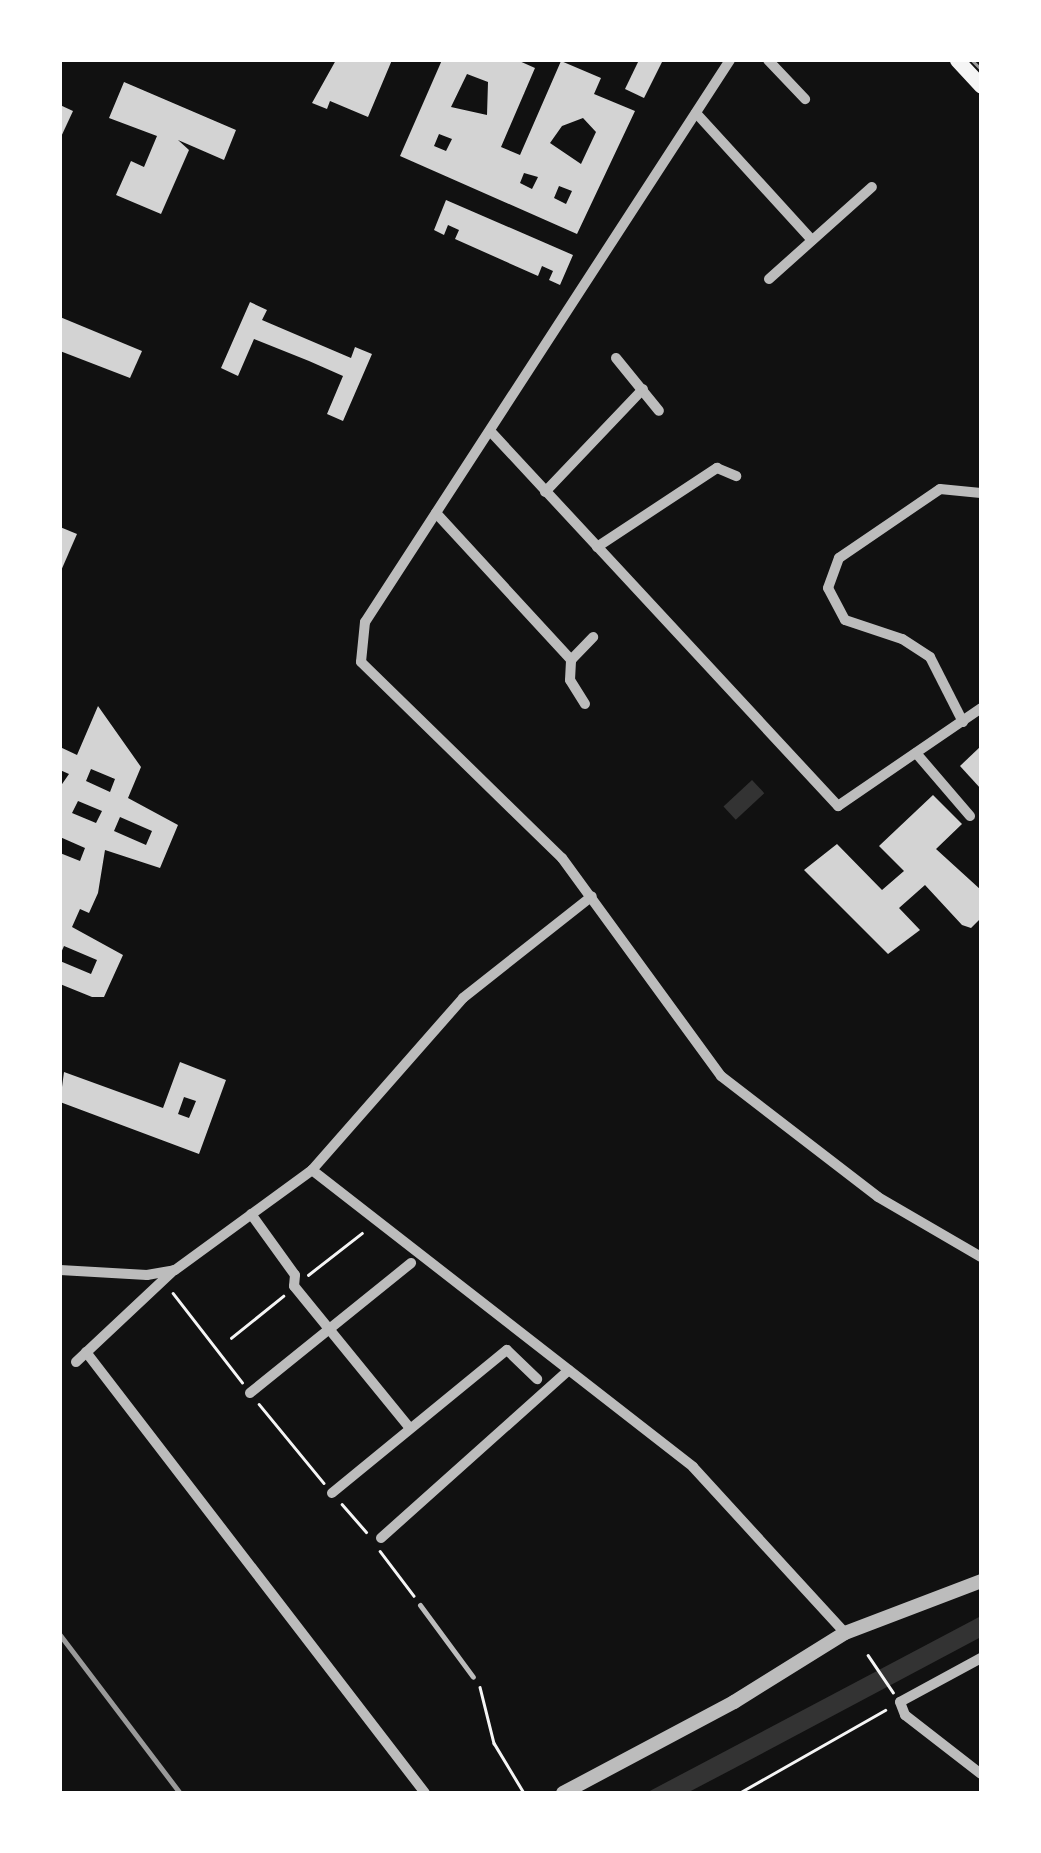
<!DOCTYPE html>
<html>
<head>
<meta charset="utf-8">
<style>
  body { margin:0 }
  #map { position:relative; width:1041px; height:1853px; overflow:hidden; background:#111; font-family:Raleway,sans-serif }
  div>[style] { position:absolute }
  .water>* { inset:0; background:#333; transform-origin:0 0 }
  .building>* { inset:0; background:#d3d3d3 }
  .path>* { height:2.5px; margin:-1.25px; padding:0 1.25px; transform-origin:1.25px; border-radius:1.25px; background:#f5f5f5 }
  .service>* { height:5px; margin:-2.5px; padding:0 2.5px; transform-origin:2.5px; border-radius:2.5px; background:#bcbcbc }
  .minor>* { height:10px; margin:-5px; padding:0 5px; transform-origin:5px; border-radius:5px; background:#bcbcbc }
  .tertiary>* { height:14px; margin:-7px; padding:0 7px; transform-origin:7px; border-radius:7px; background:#bcbcbc }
  .secondary>* { height:15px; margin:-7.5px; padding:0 7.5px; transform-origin:7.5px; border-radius:7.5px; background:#f5f5f5 }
  .tram>* { height:2.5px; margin:-1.25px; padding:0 1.25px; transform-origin:1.25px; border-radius:1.25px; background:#9a9a9a }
  .rail>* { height:5px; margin:-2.5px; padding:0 2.5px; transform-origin:2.5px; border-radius:2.5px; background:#9a9a9a }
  span { translate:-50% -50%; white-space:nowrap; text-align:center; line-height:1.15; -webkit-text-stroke:8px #fff; paint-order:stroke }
  .frame { position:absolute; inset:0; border:62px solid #fff; pointer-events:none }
</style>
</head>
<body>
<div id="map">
  <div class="water">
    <div style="left:752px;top:780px;width:18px;height:39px;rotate:47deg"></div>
    <div style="clip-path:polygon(981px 1616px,981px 1637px,729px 1771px,687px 1793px,646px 1793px)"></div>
  </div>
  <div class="building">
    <div style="clip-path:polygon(336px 60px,392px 60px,368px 117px,330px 101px,327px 109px,312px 103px)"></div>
    <div style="clip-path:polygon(evenodd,442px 60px,517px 60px,535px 68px,501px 147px,520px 155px,561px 61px,601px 78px,594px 94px,635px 111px,577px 234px,400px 156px,442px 60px,467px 74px,488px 82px,487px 115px,451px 107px,467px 74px,442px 60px,583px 118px,596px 132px,581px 164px,550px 143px,562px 126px,583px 118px,442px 60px,439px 134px,452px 139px,446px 151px,434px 146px,439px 134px,442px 60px,524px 173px,538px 177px,532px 189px,520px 183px,524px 173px,442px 60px,559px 186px,572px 191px,566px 204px,554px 198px,559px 186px)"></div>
    <div style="clip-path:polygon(639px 60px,663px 60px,644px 98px,625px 89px)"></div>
    <div style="clip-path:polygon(124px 82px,236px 130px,224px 160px,178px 140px,189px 150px,161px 214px,116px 195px,131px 161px,144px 167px,157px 136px,109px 118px)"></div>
    <div style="clip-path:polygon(60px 105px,73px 111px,60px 139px)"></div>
    <div style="clip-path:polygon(446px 200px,573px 255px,560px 285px,549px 280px,553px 271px,542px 266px,538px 276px,455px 239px,459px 230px,448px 225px,444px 235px,434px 230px)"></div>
    <div style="clip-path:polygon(250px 302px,267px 310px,262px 320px,351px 358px,355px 347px,372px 354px,343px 421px,327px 414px,343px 376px,309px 361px,254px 339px,238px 376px,221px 368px)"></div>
    <div style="clip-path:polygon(60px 317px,142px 351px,130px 378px,60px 351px)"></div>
    <div style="clip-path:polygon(60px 527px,77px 534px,60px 573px)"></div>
    <div style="clip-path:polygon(evenodd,98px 706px,141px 767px,128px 798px,178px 825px,160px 868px,105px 850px,98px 893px,89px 913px,80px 909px,72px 927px,123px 955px,104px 997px,92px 997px,60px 984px,60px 961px,91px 974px,97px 960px,64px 946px,60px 955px,60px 853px,80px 861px,85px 848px,60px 837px,60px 787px,69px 774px,60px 770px,60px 747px,77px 755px,98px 706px,91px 769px,115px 779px,110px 792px,86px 781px,91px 769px,98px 706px,78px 801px,102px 811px,96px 823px,72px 813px,78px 801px,98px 706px,120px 817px,152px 831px,146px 845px,114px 831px,120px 817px)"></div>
    <div style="clip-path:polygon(981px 746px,981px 789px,960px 766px)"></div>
    <div style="clip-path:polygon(933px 795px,962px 824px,936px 849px,981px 890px,981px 918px,971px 928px,962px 925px,925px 885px,899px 908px,920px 930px,888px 954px,804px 870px,837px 844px,882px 890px,904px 871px,879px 846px)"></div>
    <div style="clip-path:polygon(evenodd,180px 1062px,226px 1080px,199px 1154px,60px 1102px,64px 1072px,163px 1108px,180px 1062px,184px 1097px,196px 1101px,189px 1118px,178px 1114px,184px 1097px)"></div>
  </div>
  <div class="path">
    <div style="left:308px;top:1275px;width:68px;rotate:-37.9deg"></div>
    <div style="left:173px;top:1293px;width:113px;rotate:52.2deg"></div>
    <div style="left:231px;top:1338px;width:67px;rotate:-38.9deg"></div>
    <div style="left:259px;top:1404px;width:102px;rotate:50.6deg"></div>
    <div style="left:342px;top:1504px;width:37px;rotate:49deg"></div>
    <div style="left:380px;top:1551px;width:56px;rotate:52.9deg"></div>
    <div style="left:868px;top:1655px;width:45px;rotate:56deg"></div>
    <div style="left:480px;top:1687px;width:58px;rotate:76deg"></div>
    <div style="left:494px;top:1743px;width:58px;rotate:59deg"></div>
    <div style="left:739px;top:1793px;width:168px;rotate:-29.6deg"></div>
  </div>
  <div class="service">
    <div style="left:420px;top:1605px;width:89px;rotate:53.6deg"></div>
  </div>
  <div class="minor">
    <div style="left:730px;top:60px;width:670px;rotate:123deg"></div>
    <div style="left:365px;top:622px;width:40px;rotate:95.7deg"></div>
    <div style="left:361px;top:662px;width:281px;rotate:44.3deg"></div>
    <div style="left:562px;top:858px;width:270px;rotate:53.9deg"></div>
    <div style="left:721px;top:1076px;width:198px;rotate:37.6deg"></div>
    <div style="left:878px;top:1197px;width:119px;rotate:30.2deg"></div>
    <div style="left:768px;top:60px;width:54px;rotate:46.5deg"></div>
    <div style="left:696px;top:113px;width:172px;rotate:47.6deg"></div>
    <div style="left:769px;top:279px;width:138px;rotate:-41.8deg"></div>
    <div style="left:616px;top:358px;width:68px;rotate:50.9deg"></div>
    <div style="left:492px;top:433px;width:509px;rotate:47.15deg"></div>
    <div style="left:838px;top:806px;width:173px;rotate:-34.4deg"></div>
    <div style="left:545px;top:492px;width:142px;rotate:-46.4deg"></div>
    <div style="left:436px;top:513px;width:200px;rotate:47.4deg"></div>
    <div style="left:597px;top:547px;width:144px;rotate:-33.4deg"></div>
    <div style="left:717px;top:468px;width:21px;rotate:23deg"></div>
    <div style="left:585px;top:704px;width:28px;rotate:-122deg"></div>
    <div style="left:570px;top:680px;width:20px;rotate:-87deg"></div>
    <div style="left:571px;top:660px;width:32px;rotate:-46deg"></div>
    <div style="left:963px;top:722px;width:73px;rotate:-116.9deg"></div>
    <div style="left:930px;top:657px;width:33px;rotate:-147deg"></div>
    <div style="left:902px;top:639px;width:60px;rotate:-161.6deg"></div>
    <div style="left:845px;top:620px;width:36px;rotate:-118deg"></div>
    <div style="left:828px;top:588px;width:32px;rotate:-70deg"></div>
    <div style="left:839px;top:558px;width:122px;rotate:-34.3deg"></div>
    <div style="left:940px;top:489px;width:41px;rotate:5.6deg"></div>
    <div style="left:916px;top:753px;width:83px;rotate:49.4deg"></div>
    <div style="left:312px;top:1170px;width:483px;rotate:37.9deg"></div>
    <div style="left:693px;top:1467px;width:225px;rotate:47.5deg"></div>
    <div style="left:251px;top:1214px;width:75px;rotate:54.2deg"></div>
    <div style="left:295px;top:1275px;width:11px;rotate:95deg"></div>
    <div style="left:294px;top:1286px;width:183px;rotate:50.8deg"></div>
    <div style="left:60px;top:1270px;width:87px;rotate:3.3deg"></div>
    <div style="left:147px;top:1275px;width:28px;rotate:-10deg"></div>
    <div style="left:175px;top:1270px;width:170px;rotate:-36.1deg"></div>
    <div style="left:312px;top:1170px;width:229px;rotate:-48.7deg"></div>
    <div style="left:463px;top:998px;width:164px;rotate:-38.3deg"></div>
    <div style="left:86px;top:1352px;width:556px;rotate:52.45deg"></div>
    <div style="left:76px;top:1362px;width:134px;rotate:-43.2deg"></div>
    <div style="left:250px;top:1393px;width:207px;rotate:-38.9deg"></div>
    <div style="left:332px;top:1493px;width:226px;rotate:-39.3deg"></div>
    <div style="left:507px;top:1350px;width:42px;rotate:44deg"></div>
    <div style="left:381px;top:1538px;width:252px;rotate:-41.8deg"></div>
    <div style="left:981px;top:1658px;width:92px;rotate:151.5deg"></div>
    <div style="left:900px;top:1702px;width:14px;rotate:69deg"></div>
    <div style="left:905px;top:1715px;width:96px;rotate:37.8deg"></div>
  </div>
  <div class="tertiary">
    <div style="left:563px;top:1793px;width:194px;rotate:-28deg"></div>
    <div style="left:734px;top:1702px;width:131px;rotate:-31.9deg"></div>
    <div style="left:845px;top:1633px;width:146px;rotate:-20.9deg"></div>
  </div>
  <div class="secondary">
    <div style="left:957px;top:60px;width:35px;rotate:47deg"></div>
  </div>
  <div class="tram">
    <div style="left:972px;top:60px;width:13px;rotate:45deg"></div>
  </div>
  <div class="rail">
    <div style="left:60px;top:1635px;width:198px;rotate:52.8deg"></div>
  </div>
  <div class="frame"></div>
</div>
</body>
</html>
